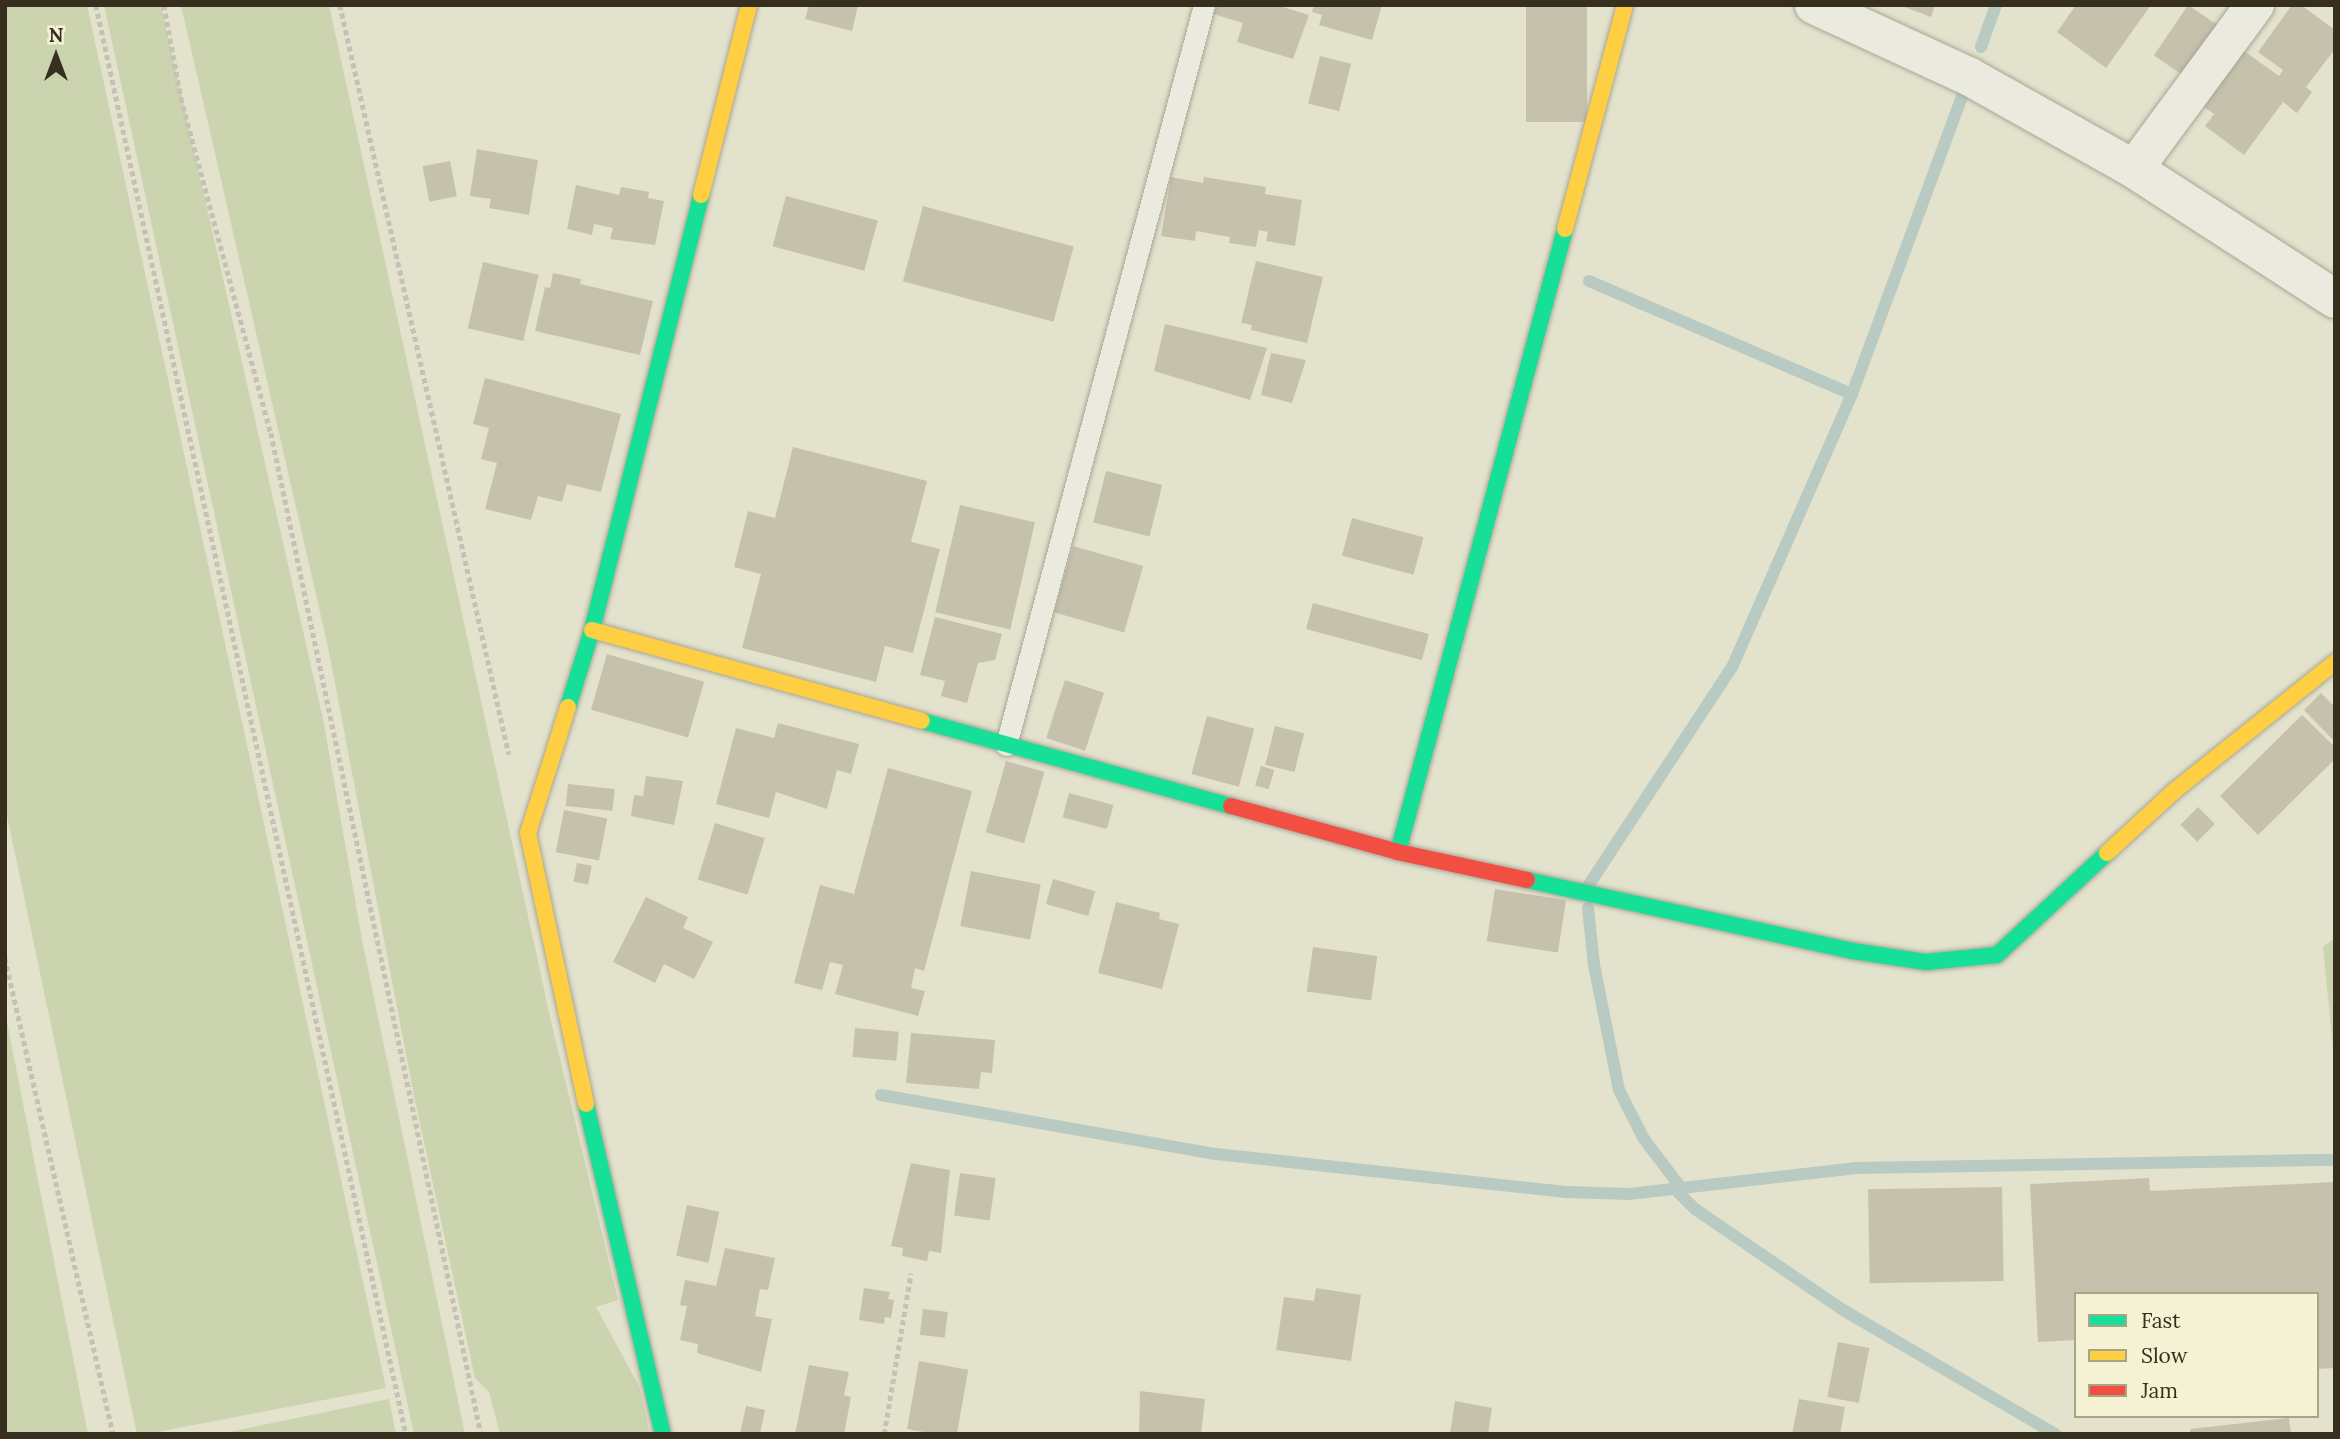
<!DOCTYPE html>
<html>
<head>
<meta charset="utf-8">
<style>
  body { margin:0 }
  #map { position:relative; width:2340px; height:1439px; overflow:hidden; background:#e3e2cc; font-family:Lora,serif }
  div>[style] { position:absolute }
  .green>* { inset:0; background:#cbd4af }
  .stream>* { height:12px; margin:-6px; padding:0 6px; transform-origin:6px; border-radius:6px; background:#b8cac2 }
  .building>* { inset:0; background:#c6c1ad; transform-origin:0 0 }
  .path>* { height:4.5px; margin-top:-2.25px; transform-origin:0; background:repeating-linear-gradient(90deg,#c3c2b5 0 5px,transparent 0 8.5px) }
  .roads { filter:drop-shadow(0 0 2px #a8a696) drop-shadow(0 0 2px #a8a696) }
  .lane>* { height:21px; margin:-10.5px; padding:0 10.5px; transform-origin:10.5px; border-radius:10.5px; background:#ebeade }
  .street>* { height:38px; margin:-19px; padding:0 19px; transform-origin:19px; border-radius:19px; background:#ebeade }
  .fast>* { height:16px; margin:-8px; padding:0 8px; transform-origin:8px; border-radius:8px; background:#16e098 }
  .slow>* { height:16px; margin:-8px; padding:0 8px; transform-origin:8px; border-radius:8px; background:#ffcf43 }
  .jam>* { height:16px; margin:-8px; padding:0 8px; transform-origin:8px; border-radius:8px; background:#f24e42 }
  span { translate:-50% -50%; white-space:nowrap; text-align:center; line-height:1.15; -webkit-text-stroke:6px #f4f2d2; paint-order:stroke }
  .frame { position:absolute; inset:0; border:7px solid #362f1e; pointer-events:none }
  .legend { position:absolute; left:2074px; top:1292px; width:245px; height:126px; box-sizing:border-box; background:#f4f2d2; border:2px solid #a8a48a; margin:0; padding:9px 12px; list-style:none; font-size:21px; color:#362f1e }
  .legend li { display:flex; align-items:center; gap:14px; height:35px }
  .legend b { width:35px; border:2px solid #a8a48a }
  .north { position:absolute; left:21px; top:21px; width:70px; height:70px; -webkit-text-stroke:5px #f4f2d2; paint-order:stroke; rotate:0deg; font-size:19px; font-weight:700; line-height:28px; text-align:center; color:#362f1e }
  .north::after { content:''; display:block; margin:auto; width:24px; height:32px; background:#362f1e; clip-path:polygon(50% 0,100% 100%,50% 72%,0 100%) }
</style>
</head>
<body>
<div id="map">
  <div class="green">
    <div style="clip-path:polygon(5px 5px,87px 5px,386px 1388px,147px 1434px,137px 1434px,5px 806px)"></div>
    <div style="clip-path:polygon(104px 5px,161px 5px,323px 719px,363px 945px,465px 1434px,414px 1434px)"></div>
    <div style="clip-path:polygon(181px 5px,329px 5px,551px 1021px,618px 1300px,596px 1307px,639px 1386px,650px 1434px,500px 1434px,489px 1392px,475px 1378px,414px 1096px,328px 647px)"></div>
    <div style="clip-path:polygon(2335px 938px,2335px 1068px,2323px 947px)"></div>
    <div style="clip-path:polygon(5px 1012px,88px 1434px,5px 1434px)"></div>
    <div style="clip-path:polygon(389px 1399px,396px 1434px,219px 1434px)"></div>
  </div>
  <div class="stream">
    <div style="left:1981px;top:47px;width:45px;rotate:-70.3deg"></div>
    <div style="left:1589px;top:281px;width:286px;rotate:23.3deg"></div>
    <div style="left:1852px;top:394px;width:298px;rotate:113.7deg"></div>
    <div style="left:1732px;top:667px;width:261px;rotate:123.3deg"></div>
    <div style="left:1852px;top:394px;width:325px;rotate:-69.7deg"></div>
    <div style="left:1588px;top:908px;width:57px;rotate:84deg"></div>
    <div style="left:1594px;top:965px;width:127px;rotate:78.7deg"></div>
    <div style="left:1619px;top:1090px;width:55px;rotate:63deg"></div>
    <div style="left:1644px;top:1139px;width:56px;rotate:52.9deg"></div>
    <div style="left:1678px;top:1184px;width:9px;rotate:84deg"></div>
    <div style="left:1679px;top:1193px;width:23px;rotate:45deg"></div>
    <div style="left:1695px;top:1209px;width:179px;rotate:34.3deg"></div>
    <div style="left:1843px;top:1310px;width:246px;rotate:30.3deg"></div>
    <div style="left:881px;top:1095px;width:340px;rotate:10deg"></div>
    <div style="left:1216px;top:1154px;width:354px;rotate:6.2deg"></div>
    <div style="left:1568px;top:1192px;width:61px;rotate:1.9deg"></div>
    <div style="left:1629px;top:1194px;width:229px;rotate:-6.5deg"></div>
    <div style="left:1857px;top:1168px;width:478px;rotate:-1deg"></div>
  </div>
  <div class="building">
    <div style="clip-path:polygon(809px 5px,858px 5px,852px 31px,805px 19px)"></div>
    <div style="clip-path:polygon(1212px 5px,1277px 5px,1309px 15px,1293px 59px,1237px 42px,1243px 23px,1210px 13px)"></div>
    <div style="clip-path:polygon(1314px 5px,1382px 5px,1372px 40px,1319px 25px,1322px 15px,1312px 12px)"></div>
    <div style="left:1526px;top:5px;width:61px;height:117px"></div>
    <div style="clip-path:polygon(1899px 5px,1935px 5px,1931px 17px)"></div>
    <div style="clip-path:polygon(2076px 5px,2151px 5px,2106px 68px,2057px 32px)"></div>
    <div style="left:2188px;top:5px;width:42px;height:61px;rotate:34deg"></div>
    <div style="clip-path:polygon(2292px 5px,2301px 5px,2335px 30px,2335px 49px,2306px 87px,2312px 92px,2297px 113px,2283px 102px,2244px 155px,2205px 126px,2214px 114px,2204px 107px,2244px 51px,2279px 76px,2283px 70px,2258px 52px)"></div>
    <div style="left:1320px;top:56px;width:32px;height:49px;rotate:14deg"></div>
    <div style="clip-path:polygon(477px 149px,538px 160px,529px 215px,489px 208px,491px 199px,470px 196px)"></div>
    <div style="left:450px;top:161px;width:36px;height:28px;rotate:79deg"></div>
    <div style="clip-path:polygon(1171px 177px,1203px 183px,1204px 177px,1266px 187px,1265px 194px,1302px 200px,1295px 246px,1266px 241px,1268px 232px,1259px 230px,1256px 247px,1229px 243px,1230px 237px,1196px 231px,1195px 241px,1161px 236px)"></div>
    <div style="clip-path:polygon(576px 185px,619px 195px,621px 187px,649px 192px,648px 198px,664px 201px,655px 245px,610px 239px,613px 228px,594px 224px,592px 235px,567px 229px)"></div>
    <div style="left:786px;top:196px;width:95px;height:52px;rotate:15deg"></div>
    <div style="left:923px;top:206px;width:156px;height:78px;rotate:15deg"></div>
    <div style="clip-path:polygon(1256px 261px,1323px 277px,1307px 343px,1251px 330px,1252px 325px,1241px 323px)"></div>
    <div style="left:483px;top:262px;width:57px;height:68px;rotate:13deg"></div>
    <div style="clip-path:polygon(553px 273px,581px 279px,580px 284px,653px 301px,640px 355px,535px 331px,545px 287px,550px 288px)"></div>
    <div style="clip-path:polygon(1165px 324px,1267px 348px,1250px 400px,1154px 371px)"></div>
    <div style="clip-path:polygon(1271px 353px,1306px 360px,1292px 403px,1261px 395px)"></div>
    <div style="clip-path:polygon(485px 378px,621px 414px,601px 492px,567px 484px,562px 502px,538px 496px,531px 520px,485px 509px,497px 463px,481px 459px,489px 428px,473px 424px)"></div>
    <div style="clip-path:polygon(793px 447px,927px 481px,911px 542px,940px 549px,913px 653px,885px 646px,876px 682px,742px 648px,761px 574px,734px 567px,748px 511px,775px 518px)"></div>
    <div style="left:1106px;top:471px;width:58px;height:53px;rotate:14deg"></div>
    <div style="left:960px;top:505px;width:77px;height:110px;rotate:13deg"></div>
    <div style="left:1352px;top:518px;width:74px;height:39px;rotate:15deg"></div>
    <div style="left:1073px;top:546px;width:73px;height:69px;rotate:16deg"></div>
    <div style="left:1313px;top:603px;width:120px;height:27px;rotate:15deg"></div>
    <div style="clip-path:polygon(935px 617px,1002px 634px,995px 660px,978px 663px,967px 703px,941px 696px,945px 681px,920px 675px)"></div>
    <div style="left:607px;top:654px;width:101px;height:58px;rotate:16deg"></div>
    <div style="left:1065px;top:680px;width:41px;height:61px;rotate:18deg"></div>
    <div style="clip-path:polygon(2321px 693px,2335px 707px,2335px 742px,2304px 710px)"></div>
    <div style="clip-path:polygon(2302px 715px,2335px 747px,2335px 759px,2258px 835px,2220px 796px)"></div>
    <div style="left:1207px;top:716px;width:49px;height:60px;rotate:15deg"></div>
    <div style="clip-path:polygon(778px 723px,859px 744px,851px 774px,837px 770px,827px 809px,776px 792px,769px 818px,716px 804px,736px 728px,774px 738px)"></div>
    <div style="left:1275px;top:726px;width:30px;height:40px;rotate:14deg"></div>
    <div style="left:1006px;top:761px;width:40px;height:74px;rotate:16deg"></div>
    <div style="left:1261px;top:766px;width:14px;height:20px;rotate:17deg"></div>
    <div style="clip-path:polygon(888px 768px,972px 791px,924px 971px,915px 968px,911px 988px,925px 991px,918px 1016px,835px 994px,843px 965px,830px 962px,822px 990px,794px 983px,820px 885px,854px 894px)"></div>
    <div style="clip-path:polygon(646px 776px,683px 781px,674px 825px,631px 816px,634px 795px,643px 796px)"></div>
    <div style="left:568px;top:784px;width:47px;height:22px;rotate:6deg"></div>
    <div style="left:1069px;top:793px;width:46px;height:25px;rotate:15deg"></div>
    <div style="left:2198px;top:807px;width:24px;height:25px;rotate:45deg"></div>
    <div style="left:564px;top:810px;width:44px;height:43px;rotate:11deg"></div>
    <div style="left:715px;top:823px;width:52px;height:59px;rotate:17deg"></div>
    <div style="left:577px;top:863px;width:15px;height:19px;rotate:11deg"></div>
    <div style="left:971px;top:871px;width:71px;height:56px;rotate:11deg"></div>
    <div style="left:1053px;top:879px;width:44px;height:26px;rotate:16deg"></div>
    <div style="left:1495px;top:889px;width:72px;height:53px;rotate:9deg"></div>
    <div style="clip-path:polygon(646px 897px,688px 917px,683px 928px,713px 942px,694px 979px,664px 964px,655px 983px,613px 962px)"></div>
    <div style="clip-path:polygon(1116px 902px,1160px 913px,1159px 919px,1179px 924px,1162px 989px,1098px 973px)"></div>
    <div style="left:1313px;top:947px;width:65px;height:45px;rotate:8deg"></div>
    <div style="left:855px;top:1028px;width:44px;height:29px;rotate:5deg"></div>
    <div style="clip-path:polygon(911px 1033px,995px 1040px,992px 1073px,981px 1072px,979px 1089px,906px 1083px)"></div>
    <div style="clip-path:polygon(911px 1163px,950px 1170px,941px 1253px,929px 1251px,927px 1261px,902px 1256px,903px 1248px,891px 1246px)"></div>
    <div style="left:960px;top:1173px;width:36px;height:43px;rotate:8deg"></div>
    <div style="clip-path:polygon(2149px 1178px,2150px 1191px,2335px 1182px,2335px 1368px,2317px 1369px,2317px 1294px,2076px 1294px,2076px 1340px,2038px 1342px,2030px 1184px)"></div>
    <div style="left:2002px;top:1187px;width:94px;height:134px;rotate:89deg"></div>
    <div style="left:687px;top:1205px;width:33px;height:52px;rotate:12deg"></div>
    <div style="clip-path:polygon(725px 1248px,775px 1258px,768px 1290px,760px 1289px,755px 1316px,772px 1319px,761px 1372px,697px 1353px,698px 1344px,680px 1340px,687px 1306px,680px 1305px,685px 1280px,716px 1286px)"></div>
    <div style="clip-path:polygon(864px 1288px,890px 1292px,888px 1299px,894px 1300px,891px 1318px,885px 1317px,884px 1324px,859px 1320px)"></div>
    <div style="clip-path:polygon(1316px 1288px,1361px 1295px,1351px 1361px,1276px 1350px,1284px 1297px,1314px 1301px)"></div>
    <div style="left:923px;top:1309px;width:25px;height:26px;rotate:7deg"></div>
    <div style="left:1838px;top:1342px;width:32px;height:56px;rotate:11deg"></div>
    <div style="left:919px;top:1361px;width:50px;height:69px;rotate:10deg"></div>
    <div style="clip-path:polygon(809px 1365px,849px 1372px,844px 1395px,851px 1397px,844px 1434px,795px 1434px)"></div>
    <div style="clip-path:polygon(1140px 1391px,1205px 1399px,1201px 1434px,1139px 1434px)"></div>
    <div style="clip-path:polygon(1799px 1399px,1845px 1407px,1840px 1434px,1792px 1434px)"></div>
    <div style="clip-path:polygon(1455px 1401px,1492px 1408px,1488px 1434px,1450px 1434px)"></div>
    <div style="clip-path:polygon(746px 1406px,765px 1410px,760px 1434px,740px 1434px)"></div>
    <div style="clip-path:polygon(2289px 1418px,2291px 1434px,2190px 1434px,2190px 1429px)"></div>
  </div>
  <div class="path">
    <div style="left:96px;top:5px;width:1462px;rotate:77.76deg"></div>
    <div style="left:164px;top:5px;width:95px;rotate:79.6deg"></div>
    <div style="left:181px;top:98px;width:347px;rotate:75deg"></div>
    <div style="left:271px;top:433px;width:1023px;rotate:78.15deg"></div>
    <div style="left:340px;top:5px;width:768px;rotate:77.29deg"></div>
    <div style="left:5px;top:958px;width:488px;rotate:77.2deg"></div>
    <div style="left:884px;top:1434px;width:163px;rotate:-80.5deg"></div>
  </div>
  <div class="roads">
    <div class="lane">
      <div style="left:1006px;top:745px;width:766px;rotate:-75.02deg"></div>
    </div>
    <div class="street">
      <div style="left:1814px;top:5px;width:172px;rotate:24.8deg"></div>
      <div style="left:1970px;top:77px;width:188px;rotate:29.3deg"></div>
      <div style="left:2134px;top:169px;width:239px;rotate:32.9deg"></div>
      <div style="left:2134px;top:169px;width:204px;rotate:-53.6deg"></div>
    </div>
    <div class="fast">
      <div style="left:568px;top:707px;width:81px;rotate:-72.7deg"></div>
      <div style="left:592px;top:630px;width:448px;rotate:-75.9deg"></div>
      <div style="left:922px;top:721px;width:320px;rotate:15.4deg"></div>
      <div style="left:1398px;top:852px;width:645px;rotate:-74.99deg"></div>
      <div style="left:1527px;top:880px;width:334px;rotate:12.3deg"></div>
      <div style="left:1853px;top:951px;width:74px;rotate:8.6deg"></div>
      <div style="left:1926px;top:962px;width:71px;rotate:-5.6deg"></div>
      <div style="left:1997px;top:955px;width:150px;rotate:-42.8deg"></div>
      <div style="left:586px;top:1104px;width:339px;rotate:76.9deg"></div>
    </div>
    <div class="slow">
      <div style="left:701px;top:195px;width:196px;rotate:-75.8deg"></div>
      <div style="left:1565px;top:229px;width:232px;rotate:-75deg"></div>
      <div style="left:592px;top:630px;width:342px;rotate:15.4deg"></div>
      <div style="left:568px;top:707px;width:132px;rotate:107.6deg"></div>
      <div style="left:528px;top:833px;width:277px;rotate:77.9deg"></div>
      <div style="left:2107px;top:853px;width:90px;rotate:-42.7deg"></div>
      <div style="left:2173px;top:792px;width:208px;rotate:-38.7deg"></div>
    </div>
    <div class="jam">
      <div style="left:1231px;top:806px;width:173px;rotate:15.4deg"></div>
      <div style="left:1398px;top:852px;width:132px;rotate:12.2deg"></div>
    </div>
  </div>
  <div class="frame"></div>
  <ul class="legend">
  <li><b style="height:9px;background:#16e098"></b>Fast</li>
  <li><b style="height:9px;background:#ffcf43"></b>Slow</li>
  <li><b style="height:9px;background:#f24e42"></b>Jam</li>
  </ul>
  <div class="north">N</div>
</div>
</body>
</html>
